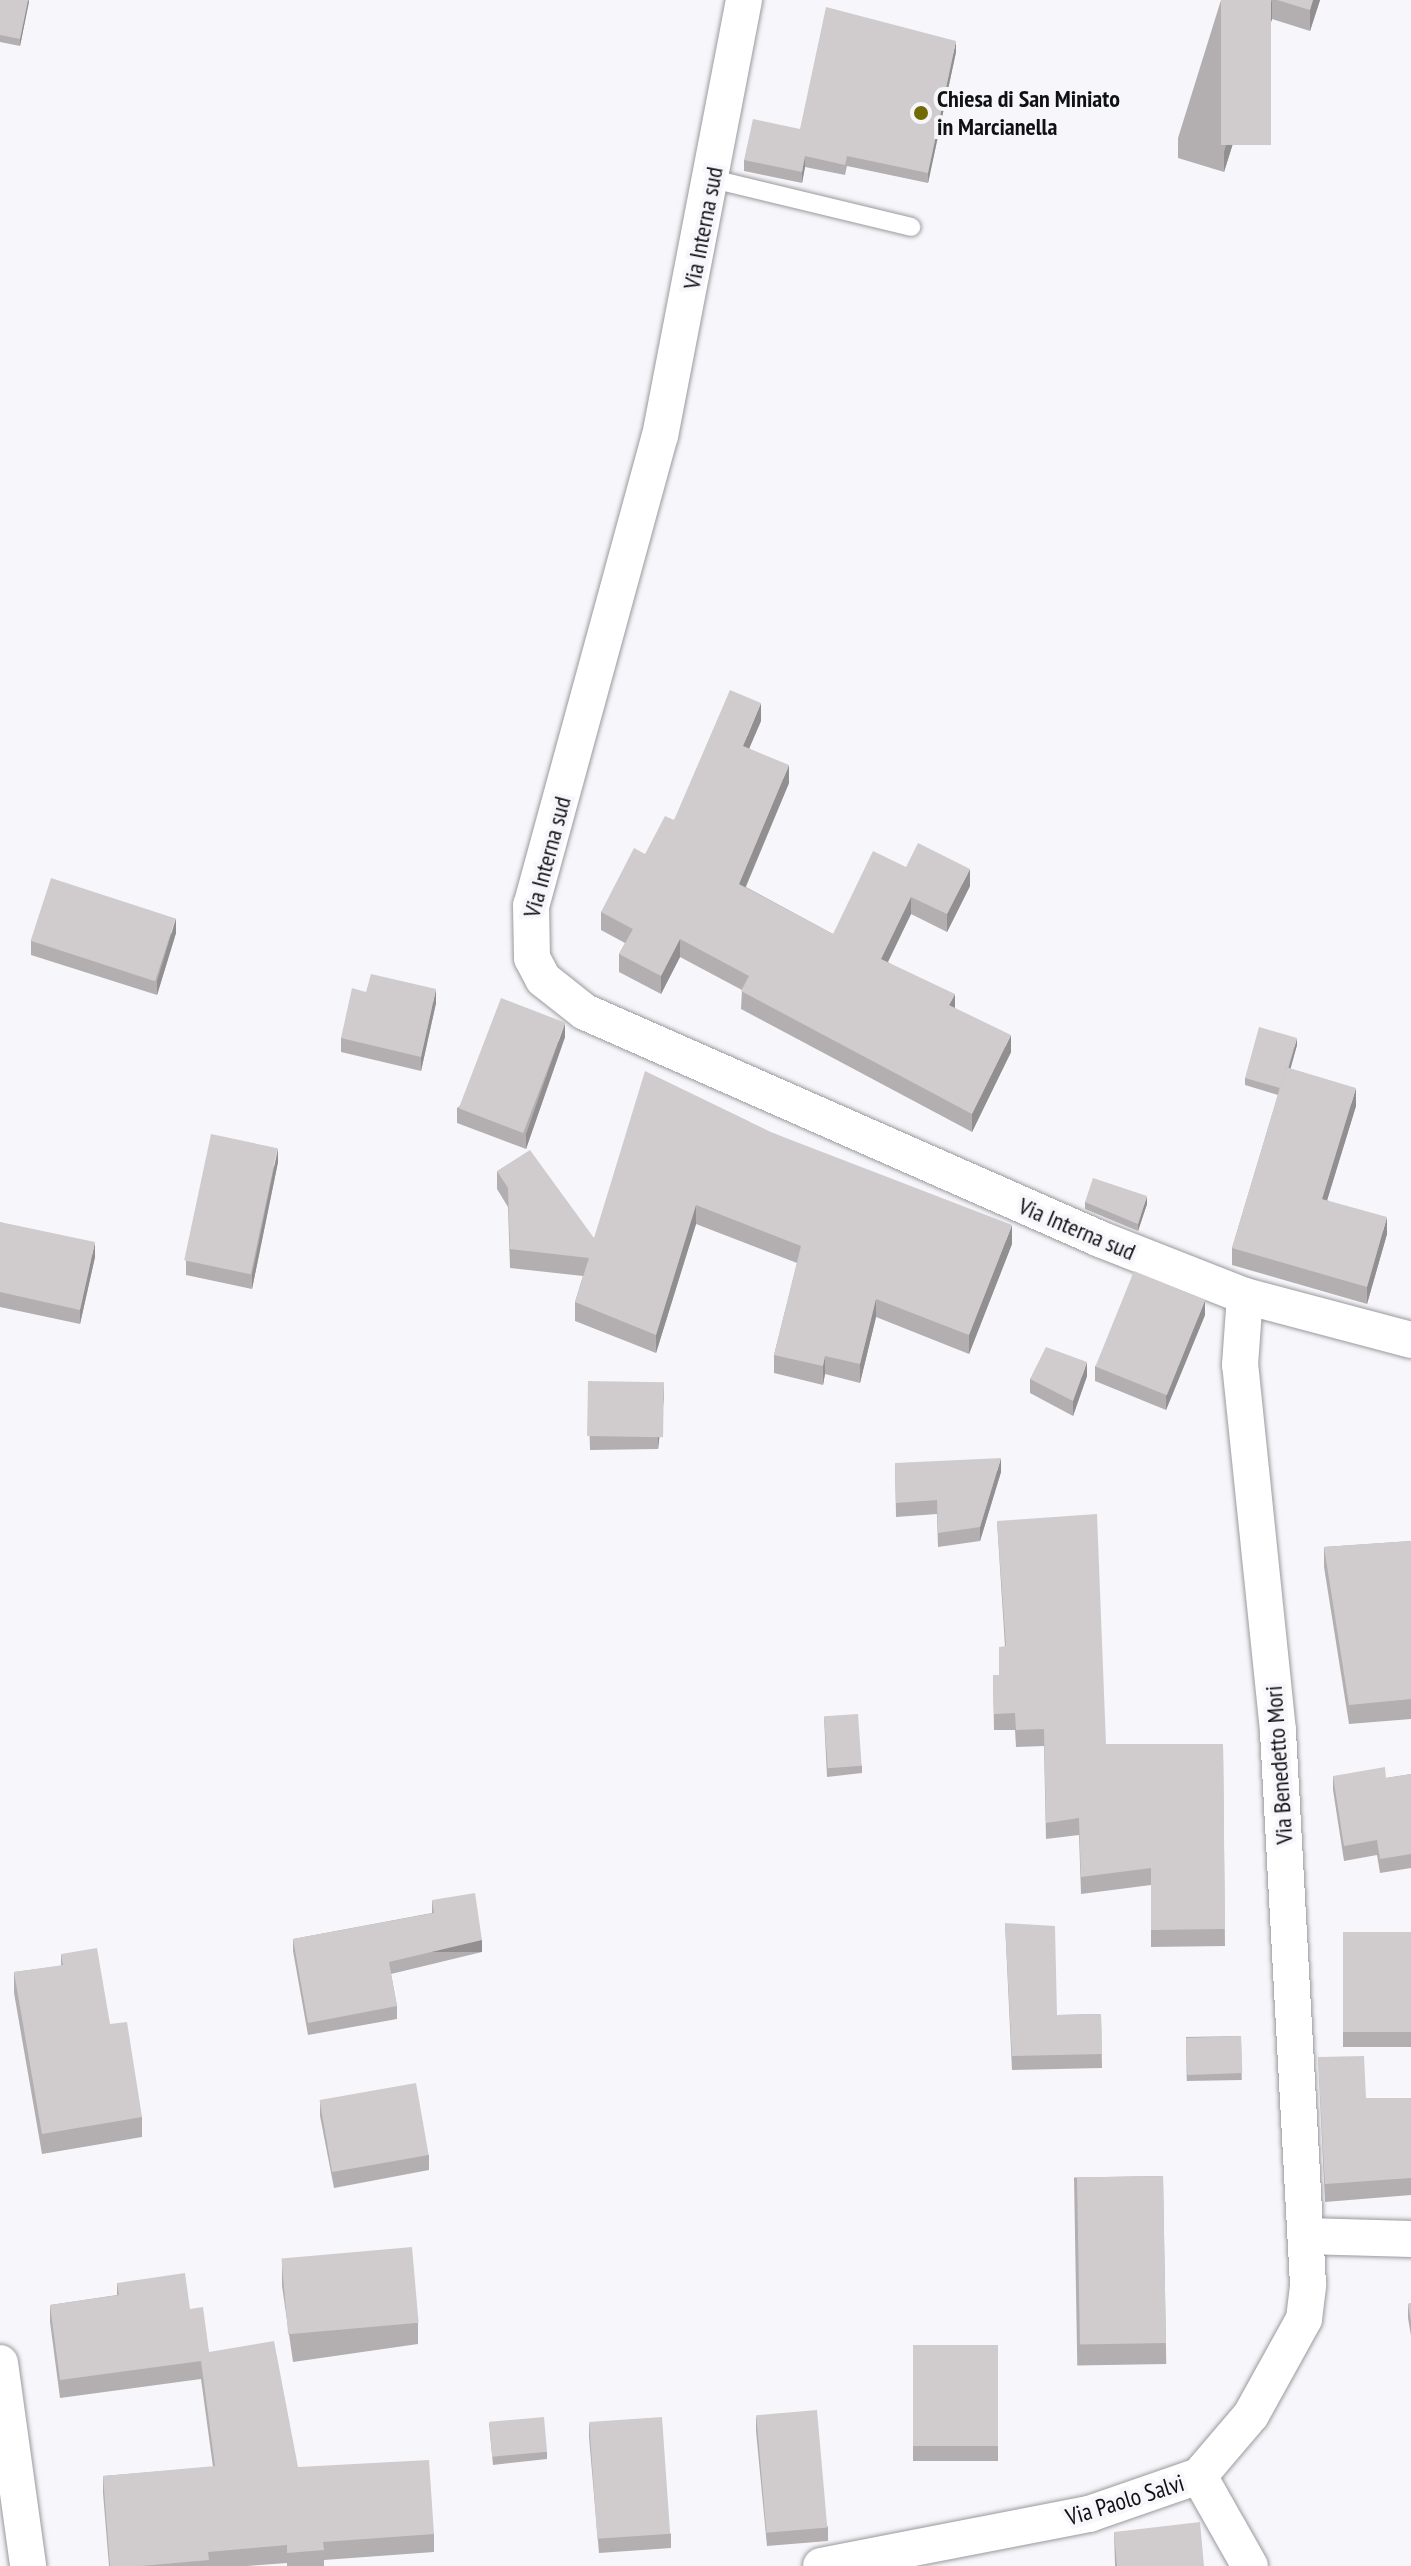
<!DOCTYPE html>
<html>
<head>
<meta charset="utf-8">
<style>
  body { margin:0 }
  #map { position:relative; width:1411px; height:2566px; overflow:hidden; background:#f7f7fb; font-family:"PT Sans Narrow",sans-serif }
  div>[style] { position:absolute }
  .roads { filter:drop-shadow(0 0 2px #999a9d) drop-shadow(0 0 2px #999a9d) }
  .service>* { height:18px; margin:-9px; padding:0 9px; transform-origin:9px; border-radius:9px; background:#fff }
  .minor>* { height:36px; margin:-18px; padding:0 18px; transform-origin:18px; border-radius:18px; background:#fff }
  .wall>* { inset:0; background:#b3afb1; transform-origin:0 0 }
  .shaded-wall>* { inset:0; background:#928f90; transform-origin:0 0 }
  .building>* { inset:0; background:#d0ccce; transform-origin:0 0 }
  .dots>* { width:22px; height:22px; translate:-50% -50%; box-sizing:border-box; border:4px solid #f7f7fb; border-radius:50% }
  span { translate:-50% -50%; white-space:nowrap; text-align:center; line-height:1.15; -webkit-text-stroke:8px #f7f7fb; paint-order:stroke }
  .poi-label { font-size:24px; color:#101112; font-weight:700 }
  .left { translate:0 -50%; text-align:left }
  .street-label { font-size:24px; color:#101112 }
</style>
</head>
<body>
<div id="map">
  <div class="roads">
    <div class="service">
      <div style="left:713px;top:179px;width:204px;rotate:13.6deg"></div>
    </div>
    <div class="minor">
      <div style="left:744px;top:0;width:443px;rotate:100.9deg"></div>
      <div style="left:660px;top:435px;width:487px;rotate:105.3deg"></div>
      <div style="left:531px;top:905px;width:53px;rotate:88.9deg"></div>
      <div style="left:532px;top:958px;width:24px;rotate:62deg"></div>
      <div style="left:543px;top:979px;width:53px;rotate:38.2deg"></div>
      <div style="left:585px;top:1012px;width:563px;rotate:23.79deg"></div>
      <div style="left:1100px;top:1239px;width:156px;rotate:21.5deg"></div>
      <div style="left:1245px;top:1296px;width:172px;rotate:14.8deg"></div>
      <div style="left:1306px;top:2236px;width:105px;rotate:1.6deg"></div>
      <div style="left:0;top:2363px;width:205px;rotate:82.1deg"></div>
      <div style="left:1199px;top:2476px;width:103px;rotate:60.5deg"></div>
      <div style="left:821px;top:2566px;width:273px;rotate:-11deg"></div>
      <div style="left:1089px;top:2514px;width:116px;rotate:-19.1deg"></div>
      <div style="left:1199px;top:2476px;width:80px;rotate:-49.6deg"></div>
      <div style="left:1251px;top:2415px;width:110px;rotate:-61.1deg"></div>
      <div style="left:1304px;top:2319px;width:35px;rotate:-83deg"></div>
      <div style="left:1308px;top:2284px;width:554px;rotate:-93.11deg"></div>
      <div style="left:1278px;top:1731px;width:368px;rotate:-95.9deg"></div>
      <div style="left:1240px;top:1365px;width:69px;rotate:-85.9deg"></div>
    </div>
  </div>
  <div class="wall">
    <div style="clip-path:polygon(0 0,29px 0,20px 46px,0 42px)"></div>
    <div style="clip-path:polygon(1221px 0,1320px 0,1310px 31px,1272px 19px,1224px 172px,1178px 158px,1178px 138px)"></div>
    <div style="clip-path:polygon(956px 52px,928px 183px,847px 166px,845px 175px,805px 167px,802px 183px,744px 171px,744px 160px,800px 129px)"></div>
    <div style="clip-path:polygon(761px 721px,749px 748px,789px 783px,746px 887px,833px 934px,906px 867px,970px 886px,947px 932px,911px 914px,888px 962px,955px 1008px,1011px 1052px,972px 1132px,741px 1009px,742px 990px,680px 957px,661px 994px,619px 972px,619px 954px,625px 943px,601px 930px,601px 912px,674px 820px)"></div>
    <div style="clip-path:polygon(176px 933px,157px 995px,31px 955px,31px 941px)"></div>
    <div style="clip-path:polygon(366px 992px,436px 1003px,421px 1071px,341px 1052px,341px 1038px)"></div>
    <div style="clip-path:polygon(565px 1037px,526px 1149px,457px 1123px,457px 1108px)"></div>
    <div style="clip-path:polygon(1297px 1045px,1290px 1069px,1356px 1106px,1327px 1200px,1387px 1234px,1367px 1304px,1232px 1265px,1232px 1248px,1278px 1095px,1245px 1085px,1245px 1078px)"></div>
    <div style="clip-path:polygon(773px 1133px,1012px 1244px,969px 1354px,876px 1317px,860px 1383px,825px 1374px,823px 1385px,774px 1373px,774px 1355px,797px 1263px,696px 1224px,656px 1353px,575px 1321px,575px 1302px,583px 1276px,510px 1268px,508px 1207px,497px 1189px,497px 1171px,594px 1238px)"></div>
    <div style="clip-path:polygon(278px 1162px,252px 1289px,186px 1275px,186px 1261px)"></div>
    <div style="clip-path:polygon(1085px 1202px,1147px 1204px,1138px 1231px,1085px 1209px)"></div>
    <div style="clip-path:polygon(0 1222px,95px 1257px,80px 1324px,0 1307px)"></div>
    <div style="clip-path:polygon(1205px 1315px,1166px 1410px,1095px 1381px,1095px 1366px)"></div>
    <div style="clip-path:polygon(1087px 1376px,1073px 1416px,1030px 1393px,1030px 1379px)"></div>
    <div style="clip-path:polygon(588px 1381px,664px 1397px,658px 1449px,590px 1450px)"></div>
    <div style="clip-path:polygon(895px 1463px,1001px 1472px,980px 1541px,938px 1547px,937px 1514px,896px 1517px)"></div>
    <div style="clip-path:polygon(997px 1521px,1106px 1744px,1223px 1744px,1225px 1946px,1151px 1947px,1151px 1885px,1081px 1894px,1079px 1835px,1046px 1839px,1044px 1746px,1016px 1747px,1015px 1730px,994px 1730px,993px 1675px,999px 1675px,1005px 1647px)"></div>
    <div style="clip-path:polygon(1411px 1541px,1411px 1719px,1349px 1724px,1324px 1567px,1324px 1547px)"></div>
    <div style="clip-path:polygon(824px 1717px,862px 1766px,862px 1773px,827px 1777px)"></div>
    <div style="clip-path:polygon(1411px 1774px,1411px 1868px,1380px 1873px,1377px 1855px,1344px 1861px,1333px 1790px,1333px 1776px,1386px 1778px)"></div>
    <div style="clip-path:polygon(432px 1900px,482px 1952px,391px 1974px,397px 2006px,397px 2019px,308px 2035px,293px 1951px,293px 1939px,432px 1913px)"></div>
    <div style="clip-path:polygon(1005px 1923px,1057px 2015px,1101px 2014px,1102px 2068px,1012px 2070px)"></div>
    <div style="left:1411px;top:1932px;width:115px;height:68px;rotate:90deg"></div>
    <div style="clip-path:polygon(61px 1954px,142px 2117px,142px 2137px,42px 2154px,14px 1993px,14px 1972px,61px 1966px)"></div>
    <div style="left:1241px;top:2036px;width:44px;height:55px;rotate:89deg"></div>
    <div style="clip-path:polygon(1318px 2057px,1366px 2098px,1411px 2098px,1411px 2195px,1325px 2202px)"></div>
    <div style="clip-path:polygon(320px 2101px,429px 2155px,429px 2170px,334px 2188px,320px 2116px)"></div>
    <div style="left:1163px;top:2176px;width:188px;height:89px;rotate:89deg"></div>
    <div style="clip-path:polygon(282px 2265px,418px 2323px,418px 2344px,293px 2362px,282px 2286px)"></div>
    <div style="clip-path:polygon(117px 2283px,190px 2309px,209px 2352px,298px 2467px,434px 2534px,434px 2552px,324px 2560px,324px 2566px,287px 2566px,287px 2563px,247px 2566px,109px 2566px,103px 2493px,103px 2476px,213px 2467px,201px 2379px,60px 2398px,50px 2322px,50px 2305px,117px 2295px)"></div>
    <div style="clip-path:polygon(1411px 2303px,1411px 2336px,1408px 2318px,1408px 2304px)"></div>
    <div style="left:913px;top:2345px;width:85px;height:116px"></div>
    <div style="clip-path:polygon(756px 2416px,828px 2527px,828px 2541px,767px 2546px,756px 2431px)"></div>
    <div style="clip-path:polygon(489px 2423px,547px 2452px,547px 2459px,493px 2465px)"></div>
    <div style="clip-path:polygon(589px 2423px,671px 2534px,671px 2548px,599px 2553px,589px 2437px)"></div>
    <div style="clip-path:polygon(1114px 2532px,1204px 2566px,1115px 2566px)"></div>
  </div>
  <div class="shaded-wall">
    <div style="clip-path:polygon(28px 0,29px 2px,20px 46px,20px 39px)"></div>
    <div style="clip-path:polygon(1272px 0,1272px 19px,1224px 172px,1224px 152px)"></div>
    <div style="clip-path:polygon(1313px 0,1320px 0,1310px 31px,1310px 10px)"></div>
    <div style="clip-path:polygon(956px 41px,956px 52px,928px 183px,928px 173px)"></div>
    <div style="clip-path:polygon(805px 156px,805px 167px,802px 183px,802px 172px)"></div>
    <div style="clip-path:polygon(761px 703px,761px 721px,743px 763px,743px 746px)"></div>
    <div style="clip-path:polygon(789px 765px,789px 783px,739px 902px,739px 884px)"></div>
    <div style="clip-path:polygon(970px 869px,970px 886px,947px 932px,947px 914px)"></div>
    <div style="clip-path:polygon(911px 897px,911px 914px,881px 976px,881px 959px)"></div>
    <div style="clip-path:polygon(176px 918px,176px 933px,157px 995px,157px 981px)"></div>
    <div style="clip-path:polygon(680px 939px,680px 957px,661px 994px,661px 976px)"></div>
    <div style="clip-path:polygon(436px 989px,436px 1003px,421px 1071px,421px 1057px)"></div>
    <div style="clip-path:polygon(955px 994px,955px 1012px,949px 1005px)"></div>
    <div style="clip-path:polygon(565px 1023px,565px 1037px,526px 1149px,526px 1134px)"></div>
    <div style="clip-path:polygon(1011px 1035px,1011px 1052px,972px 1132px,972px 1114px)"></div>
    <div style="clip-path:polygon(1297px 1038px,1297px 1045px,1283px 1096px,1283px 1089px)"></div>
    <div style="clip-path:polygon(1356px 1088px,1356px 1106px,1322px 1217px,1322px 1199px)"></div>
    <div style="clip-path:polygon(278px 1148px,278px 1162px,252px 1289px,252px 1275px)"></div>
    <div style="clip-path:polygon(1147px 1196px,1147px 1204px,1138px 1231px,1138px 1224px)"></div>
    <div style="clip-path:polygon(696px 1205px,696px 1224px,656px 1353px,656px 1335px)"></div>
    <div style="clip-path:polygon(1387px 1217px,1387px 1234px,1367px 1304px,1367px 1287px)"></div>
    <div style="clip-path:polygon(1012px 1225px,1012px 1244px,969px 1354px,969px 1335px)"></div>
    <div style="clip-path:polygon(95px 1242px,95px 1257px,80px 1324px,80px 1310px)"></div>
    <div style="clip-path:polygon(876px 1299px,876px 1317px,860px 1383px,860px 1364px)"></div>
    <div style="clip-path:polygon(1205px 1300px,1205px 1315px,1166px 1410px,1166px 1395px)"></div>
    <div style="clip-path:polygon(825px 1356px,825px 1374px,823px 1385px,823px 1366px)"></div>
    <div style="clip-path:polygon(1087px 1362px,1087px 1376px,1073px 1416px,1073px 1401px)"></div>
    <div style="clip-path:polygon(664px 1382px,664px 1397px,658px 1449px,658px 1435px)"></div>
    <div style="clip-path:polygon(1001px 1458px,1001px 1472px,980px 1541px,980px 1527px)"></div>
    <div style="left:482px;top:1940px;width:12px;height:96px;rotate:90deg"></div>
  </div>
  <div class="building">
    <div style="clip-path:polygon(0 0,28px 0,20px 39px,0 35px)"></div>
    <div style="left:1221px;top:0;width:50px;height:145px"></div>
    <div style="clip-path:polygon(1277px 0,1313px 0,1310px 10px)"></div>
    <div style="clip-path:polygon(826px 7px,956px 41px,928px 173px,847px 156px,845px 165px,805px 156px,802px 172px,744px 160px,753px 119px,800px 129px)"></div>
    <div style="clip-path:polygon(730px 690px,761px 703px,743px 746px,789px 765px,739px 884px,833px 934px,873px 851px,906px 867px,918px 843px,970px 869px,947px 914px,911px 897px,881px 959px,955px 994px,949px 1005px,1011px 1035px,972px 1114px,741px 991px,749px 976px,680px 939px,661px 976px,619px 954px,633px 929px,601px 912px,634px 848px,645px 854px,665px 816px,674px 820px)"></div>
    <div style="left:51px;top:878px;width:131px;height:66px;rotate:18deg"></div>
    <div style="clip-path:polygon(371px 974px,436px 989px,421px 1057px,341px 1038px,352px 988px,366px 992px)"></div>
    <div style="left:501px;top:998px;width:69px;height:118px;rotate:21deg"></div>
    <div style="clip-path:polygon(1259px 1027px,1297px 1038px,1288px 1068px,1286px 1067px,1280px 1088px,1245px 1078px)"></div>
    <div style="clip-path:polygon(1286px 1067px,1356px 1088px,1322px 1199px,1387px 1217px,1367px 1287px,1232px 1248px)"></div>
    <div style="clip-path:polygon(645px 1071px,773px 1133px,1012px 1225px,969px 1335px,876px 1299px,860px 1364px,825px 1356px,823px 1366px,774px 1355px,801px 1246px,696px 1205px,656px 1335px,575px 1302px,589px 1258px,510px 1249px,508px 1188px,497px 1171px,530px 1150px,594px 1238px)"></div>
    <div style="left:211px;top:1134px;width:68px;height:129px;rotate:12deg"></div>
    <div style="clip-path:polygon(1093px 1178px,1147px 1196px,1138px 1224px,1085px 1202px)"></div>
    <div style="clip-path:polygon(0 1222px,95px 1242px,80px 1310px,0 1292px)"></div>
    <div style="left:1134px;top:1271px;width:77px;height:103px;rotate:22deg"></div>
    <div style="clip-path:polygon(1046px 1347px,1087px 1362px,1073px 1401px,1030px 1379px)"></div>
    <div style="left:588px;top:1381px;width:76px;height:55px;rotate:1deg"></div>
    <div style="clip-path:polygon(1001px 1458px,980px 1527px,938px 1533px,937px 1500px,896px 1503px,895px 1463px)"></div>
    <div style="clip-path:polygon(1097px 1514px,1106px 1744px,1223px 1744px,1225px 1929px,1151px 1930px,1151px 1868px,1081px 1877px,1079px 1818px,1046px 1823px,1044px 1729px,1016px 1730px,1015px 1713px,994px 1714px,993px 1675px,999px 1675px,999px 1647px,1006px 1646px,997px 1521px)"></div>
    <div style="clip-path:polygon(1411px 1541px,1411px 1699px,1349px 1705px,1324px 1547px)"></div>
    <div style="left:858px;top:1714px;width:52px;height:34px;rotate:86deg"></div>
    <div style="clip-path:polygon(1385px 1767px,1386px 1778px,1411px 1774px,1411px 1854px,1380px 1859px,1377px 1840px,1344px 1846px,1333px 1776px)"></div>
    <div style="clip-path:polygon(475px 1893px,482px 1940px,389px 1962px,397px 2006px,308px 2023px,293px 1939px,434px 1913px,432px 1900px)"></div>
    <div style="clip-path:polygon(1005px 1923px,1055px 1926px,1057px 2015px,1101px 2014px,1102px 2054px,1012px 2056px)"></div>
    <div style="left:1411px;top:1932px;width:100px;height:68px;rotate:90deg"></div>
    <div style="clip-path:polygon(97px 1948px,110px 2024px,127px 2022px,142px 2117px,42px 2134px,14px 1972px,63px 1965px,61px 1954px)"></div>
    <div style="left:1241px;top:2036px;width:37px;height:55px;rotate:88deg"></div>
    <div style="clip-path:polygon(1364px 2056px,1366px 2098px,1411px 2098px,1411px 2178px,1325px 2184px,1318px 2057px)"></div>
    <div style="left:416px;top:2083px;width:73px;height:98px;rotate:80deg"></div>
    <div style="left:1163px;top:2176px;width:167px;height:86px;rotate:89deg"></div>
    <div style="left:412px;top:2247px;width:76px;height:131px;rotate:85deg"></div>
    <div style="clip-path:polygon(185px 2273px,190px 2309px,203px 2307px,209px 2352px,274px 2341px,298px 2467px,429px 2460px,434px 2534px,323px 2542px,324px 2550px,287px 2553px,287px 2545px,208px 2552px,209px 2560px,141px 2566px,110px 2566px,103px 2476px,215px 2466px,201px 2361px,60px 2380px,50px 2305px,119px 2295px,117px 2283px)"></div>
    <div style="clip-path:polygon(1411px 2303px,1411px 2322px,1408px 2304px)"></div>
    <div style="left:913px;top:2345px;width:85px;height:101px"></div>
    <div style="left:817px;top:2410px;width:118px;height:61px;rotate:85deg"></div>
    <div style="left:544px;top:2417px;width:35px;height:55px;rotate:85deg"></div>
    <div style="left:662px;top:2417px;width:117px;height:73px;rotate:86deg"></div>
    <div style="clip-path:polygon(1200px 2522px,1204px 2566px,1117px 2566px,1114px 2532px)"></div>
  </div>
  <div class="dots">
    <div style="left:921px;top:113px;background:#726a04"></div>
  </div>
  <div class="poi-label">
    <span class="left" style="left:937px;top:113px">Chiesa di San Miniato<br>in Marcianella</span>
  </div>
  <div class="street-label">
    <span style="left:703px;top:228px;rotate:-79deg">Via Interna sud</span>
    <span style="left:547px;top:857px;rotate:-75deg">Via Interna sud</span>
    <span style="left:1077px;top:1229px;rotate:23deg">Via Interna sud</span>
    <span style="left:1279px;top:1765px;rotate:-94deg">Via Benedetto Mori</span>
    <span style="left:1125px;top:2500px;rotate:-17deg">Via Paolo Salvi</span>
  </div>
</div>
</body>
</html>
